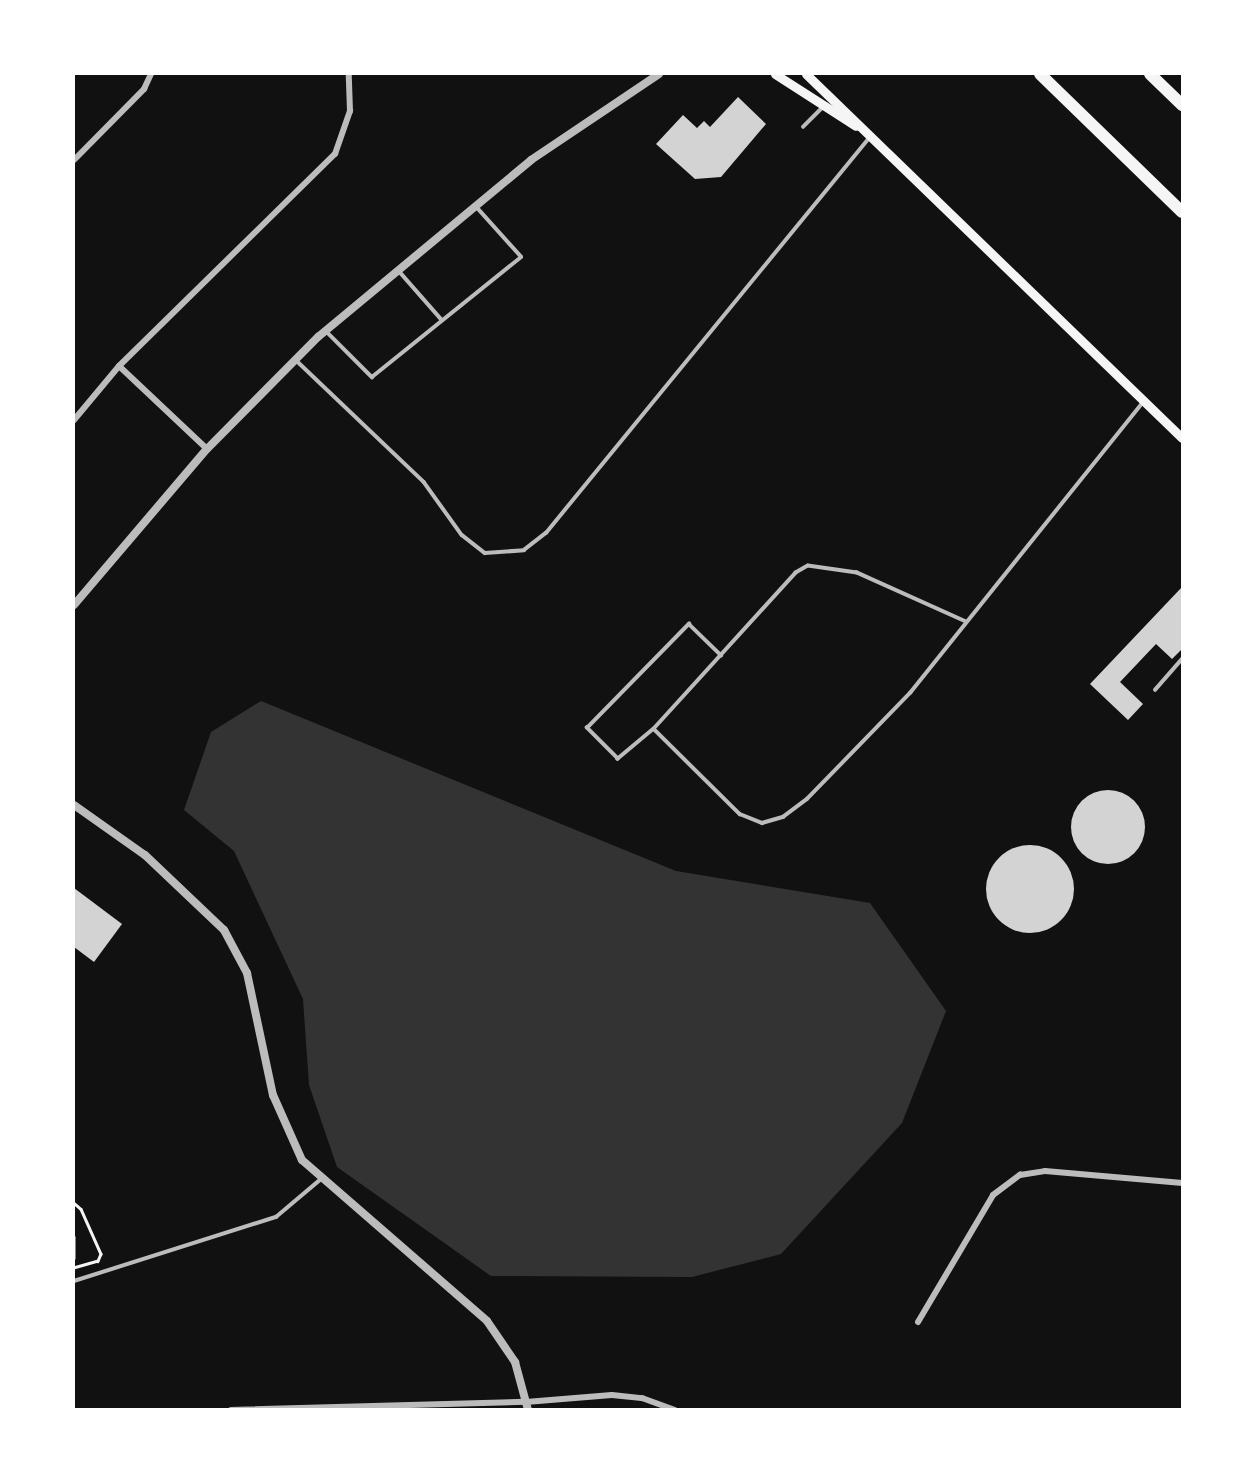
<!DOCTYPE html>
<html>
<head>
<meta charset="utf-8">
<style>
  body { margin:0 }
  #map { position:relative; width:1256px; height:1483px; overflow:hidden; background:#111; font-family:"Zilla Slab",serif }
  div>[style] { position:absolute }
  .water>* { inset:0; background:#333 }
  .building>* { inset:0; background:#d3d3d3 }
  .round { border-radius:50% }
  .path>* { height:2.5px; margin:-1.25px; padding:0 1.25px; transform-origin:1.25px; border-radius:1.25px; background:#f5f5f5 }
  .service>* { height:3.5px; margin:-1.75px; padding:0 1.75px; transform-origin:1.75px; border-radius:1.75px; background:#bcbcbc }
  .minor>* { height:6px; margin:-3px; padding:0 3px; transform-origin:3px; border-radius:3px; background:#bcbcbc }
  .tertiary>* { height:8px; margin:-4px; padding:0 4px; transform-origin:4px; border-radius:4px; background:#bcbcbc }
  .secondary>* { height:9px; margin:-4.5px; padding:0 4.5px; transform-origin:4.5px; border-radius:4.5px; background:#f5f5f5 }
  .motorway>* { height:12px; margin:-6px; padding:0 6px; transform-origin:6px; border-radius:6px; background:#f5f5f5 }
  span { translate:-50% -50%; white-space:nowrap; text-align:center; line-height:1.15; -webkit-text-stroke:5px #fff; paint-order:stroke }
  .frame { position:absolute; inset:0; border:75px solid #fff; pointer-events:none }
</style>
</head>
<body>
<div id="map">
  <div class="water">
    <div style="clip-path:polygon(261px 701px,676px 871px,870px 903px,946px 1011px,902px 1123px,781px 1254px,692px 1277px,491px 1276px,337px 1167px,309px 1085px,303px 999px,234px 851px,184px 810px,211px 732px)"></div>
  </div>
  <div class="building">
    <div style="clip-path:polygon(738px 97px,766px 124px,721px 177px,695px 179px,656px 144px,683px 115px,697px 128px,704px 121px,710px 127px)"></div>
    <div style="clip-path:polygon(1182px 587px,1182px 649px,1172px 659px,1156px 644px,1120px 682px,1143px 704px,1128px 720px,1090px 684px)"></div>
    <div class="round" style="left:1071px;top:790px;width:74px;height:74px"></div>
    <div class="round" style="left:986px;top:845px;width:88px;height:88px"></div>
    <div style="clip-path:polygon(74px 888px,122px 924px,94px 962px,74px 947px)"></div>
  </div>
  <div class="path">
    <div style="left:74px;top:1203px;width:9px;rotate:41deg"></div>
    <div style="left:81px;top:1209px;width:49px;rotate:66deg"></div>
    <div style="left:101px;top:1254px;width:8px;rotate:113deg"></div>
    <div style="left:98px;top:1261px;width:25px;rotate:164deg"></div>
    <div style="left:74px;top:1237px;width:21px;rotate:90deg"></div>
  </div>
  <div class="service">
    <div style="left:803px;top:127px;width:28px;rotate:-45deg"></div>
    <div style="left:399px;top:271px;width:65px;rotate:48.7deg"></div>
    <div style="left:327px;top:332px;width:64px;rotate:45deg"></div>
    <div style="left:372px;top:377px;width:191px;rotate:-38.8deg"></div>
    <div style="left:521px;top:257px;width:67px;rotate:-132deg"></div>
    <div style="left:296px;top:360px;width:177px;rotate:43.6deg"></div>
    <div style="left:424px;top:482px;width:65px;rotate:54.4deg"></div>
    <div style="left:462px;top:535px;width:29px;rotate:38deg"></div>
    <div style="left:485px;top:553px;width:39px;rotate:-4deg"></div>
    <div style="left:524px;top:550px;width:28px;rotate:-38deg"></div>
    <div style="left:546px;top:533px;width:512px;rotate:-50.71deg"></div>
    <div style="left:966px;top:622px;width:120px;rotate:-155.8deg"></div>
    <div style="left:857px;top:573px;width:49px;rotate:-171.9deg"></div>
    <div style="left:808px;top:566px;width:14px;rotate:150deg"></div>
    <div style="left:796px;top:573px;width:211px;rotate:132.3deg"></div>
    <div style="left:654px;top:729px;width:121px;rotate:44.7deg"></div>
    <div style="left:740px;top:814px;width:24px;rotate:22deg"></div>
    <div style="left:762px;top:823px;width:22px;rotate:-16deg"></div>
    <div style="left:783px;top:817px;width:30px;rotate:-37deg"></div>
    <div style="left:807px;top:799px;width:148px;rotate:-45.8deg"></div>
    <div style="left:910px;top:693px;width:373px;rotate:-51.3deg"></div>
    <div style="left:1155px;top:690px;width:41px;rotate:-48.9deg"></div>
    <div style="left:654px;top:729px;width:47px;rotate:140.2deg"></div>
    <div style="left:618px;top:759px;width:44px;rotate:-135deg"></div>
    <div style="left:587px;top:728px;width:146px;rotate:-45.6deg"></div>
    <div style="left:689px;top:624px;width:45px;rotate:44.1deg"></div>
    <div style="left:74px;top:1281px;width:212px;rotate:-17.6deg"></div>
    <div style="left:276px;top:1217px;width:57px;rotate:-40.1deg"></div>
  </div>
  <div class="minor">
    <div style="left:74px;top:160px;width:100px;rotate:-45.4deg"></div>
    <div style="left:144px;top:89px;width:17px;rotate:-65deg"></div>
    <div style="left:119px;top:366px;width:121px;rotate:43.3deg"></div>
    <div style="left:74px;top:420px;width:70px;rotate:-50.2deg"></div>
    <div style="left:119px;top:366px;width:303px;rotate:-44.5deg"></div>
    <div style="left:335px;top:154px;width:46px;rotate:-70.8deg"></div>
    <div style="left:350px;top:111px;width:37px;rotate:-92deg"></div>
    <div style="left:918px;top:1322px;width:147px;rotate:-59.4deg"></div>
    <div style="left:993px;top:1195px;width:34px;rotate:-37deg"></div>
    <div style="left:1020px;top:1175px;width:25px;rotate:-9deg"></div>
    <div style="left:1045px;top:1171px;width:138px;rotate:5deg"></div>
    <div style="left:231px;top:1410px;width:295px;rotate:-1.6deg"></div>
    <div style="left:526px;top:1402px;width:86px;rotate:-4.7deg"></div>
    <div style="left:612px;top:1395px;width:30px;rotate:6deg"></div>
    <div style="left:642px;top:1398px;width:35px;rotate:20deg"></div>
  </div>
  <div class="tertiary">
    <div style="left:74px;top:605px;width:205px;rotate:-49.6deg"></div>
    <div style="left:207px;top:449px;width:158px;rotate:-45.3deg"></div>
    <div style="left:318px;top:337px;width:277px;rotate:-39.7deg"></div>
    <div style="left:531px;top:160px;width:154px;rotate:-33.9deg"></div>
    <div style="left:74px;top:805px;width:87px;rotate:35.2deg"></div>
    <div style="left:145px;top:855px;width:109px;rotate:43.5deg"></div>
    <div style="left:224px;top:930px;width:49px;rotate:61.9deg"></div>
    <div style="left:247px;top:973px;width:125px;rotate:78deg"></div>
    <div style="left:273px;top:1095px;width:71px;rotate:66deg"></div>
    <div style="left:302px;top:1160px;width:245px;rotate:41deg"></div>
    <div style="left:487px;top:1321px;width:50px;rotate:55.7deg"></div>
    <div style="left:515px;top:1362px;width:50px;rotate:74.8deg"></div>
  </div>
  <div class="secondary">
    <div style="left:775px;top:74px;width:96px;rotate:32.7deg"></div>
    <div style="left:806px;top:74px;width:523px;rotate:44.07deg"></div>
  </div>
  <div class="motorway">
    <div style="left:1040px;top:74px;width:198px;rotate:44.2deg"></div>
    <div style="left:1150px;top:74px;width:45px;rotate:44.1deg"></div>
  </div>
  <div class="frame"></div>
</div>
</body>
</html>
